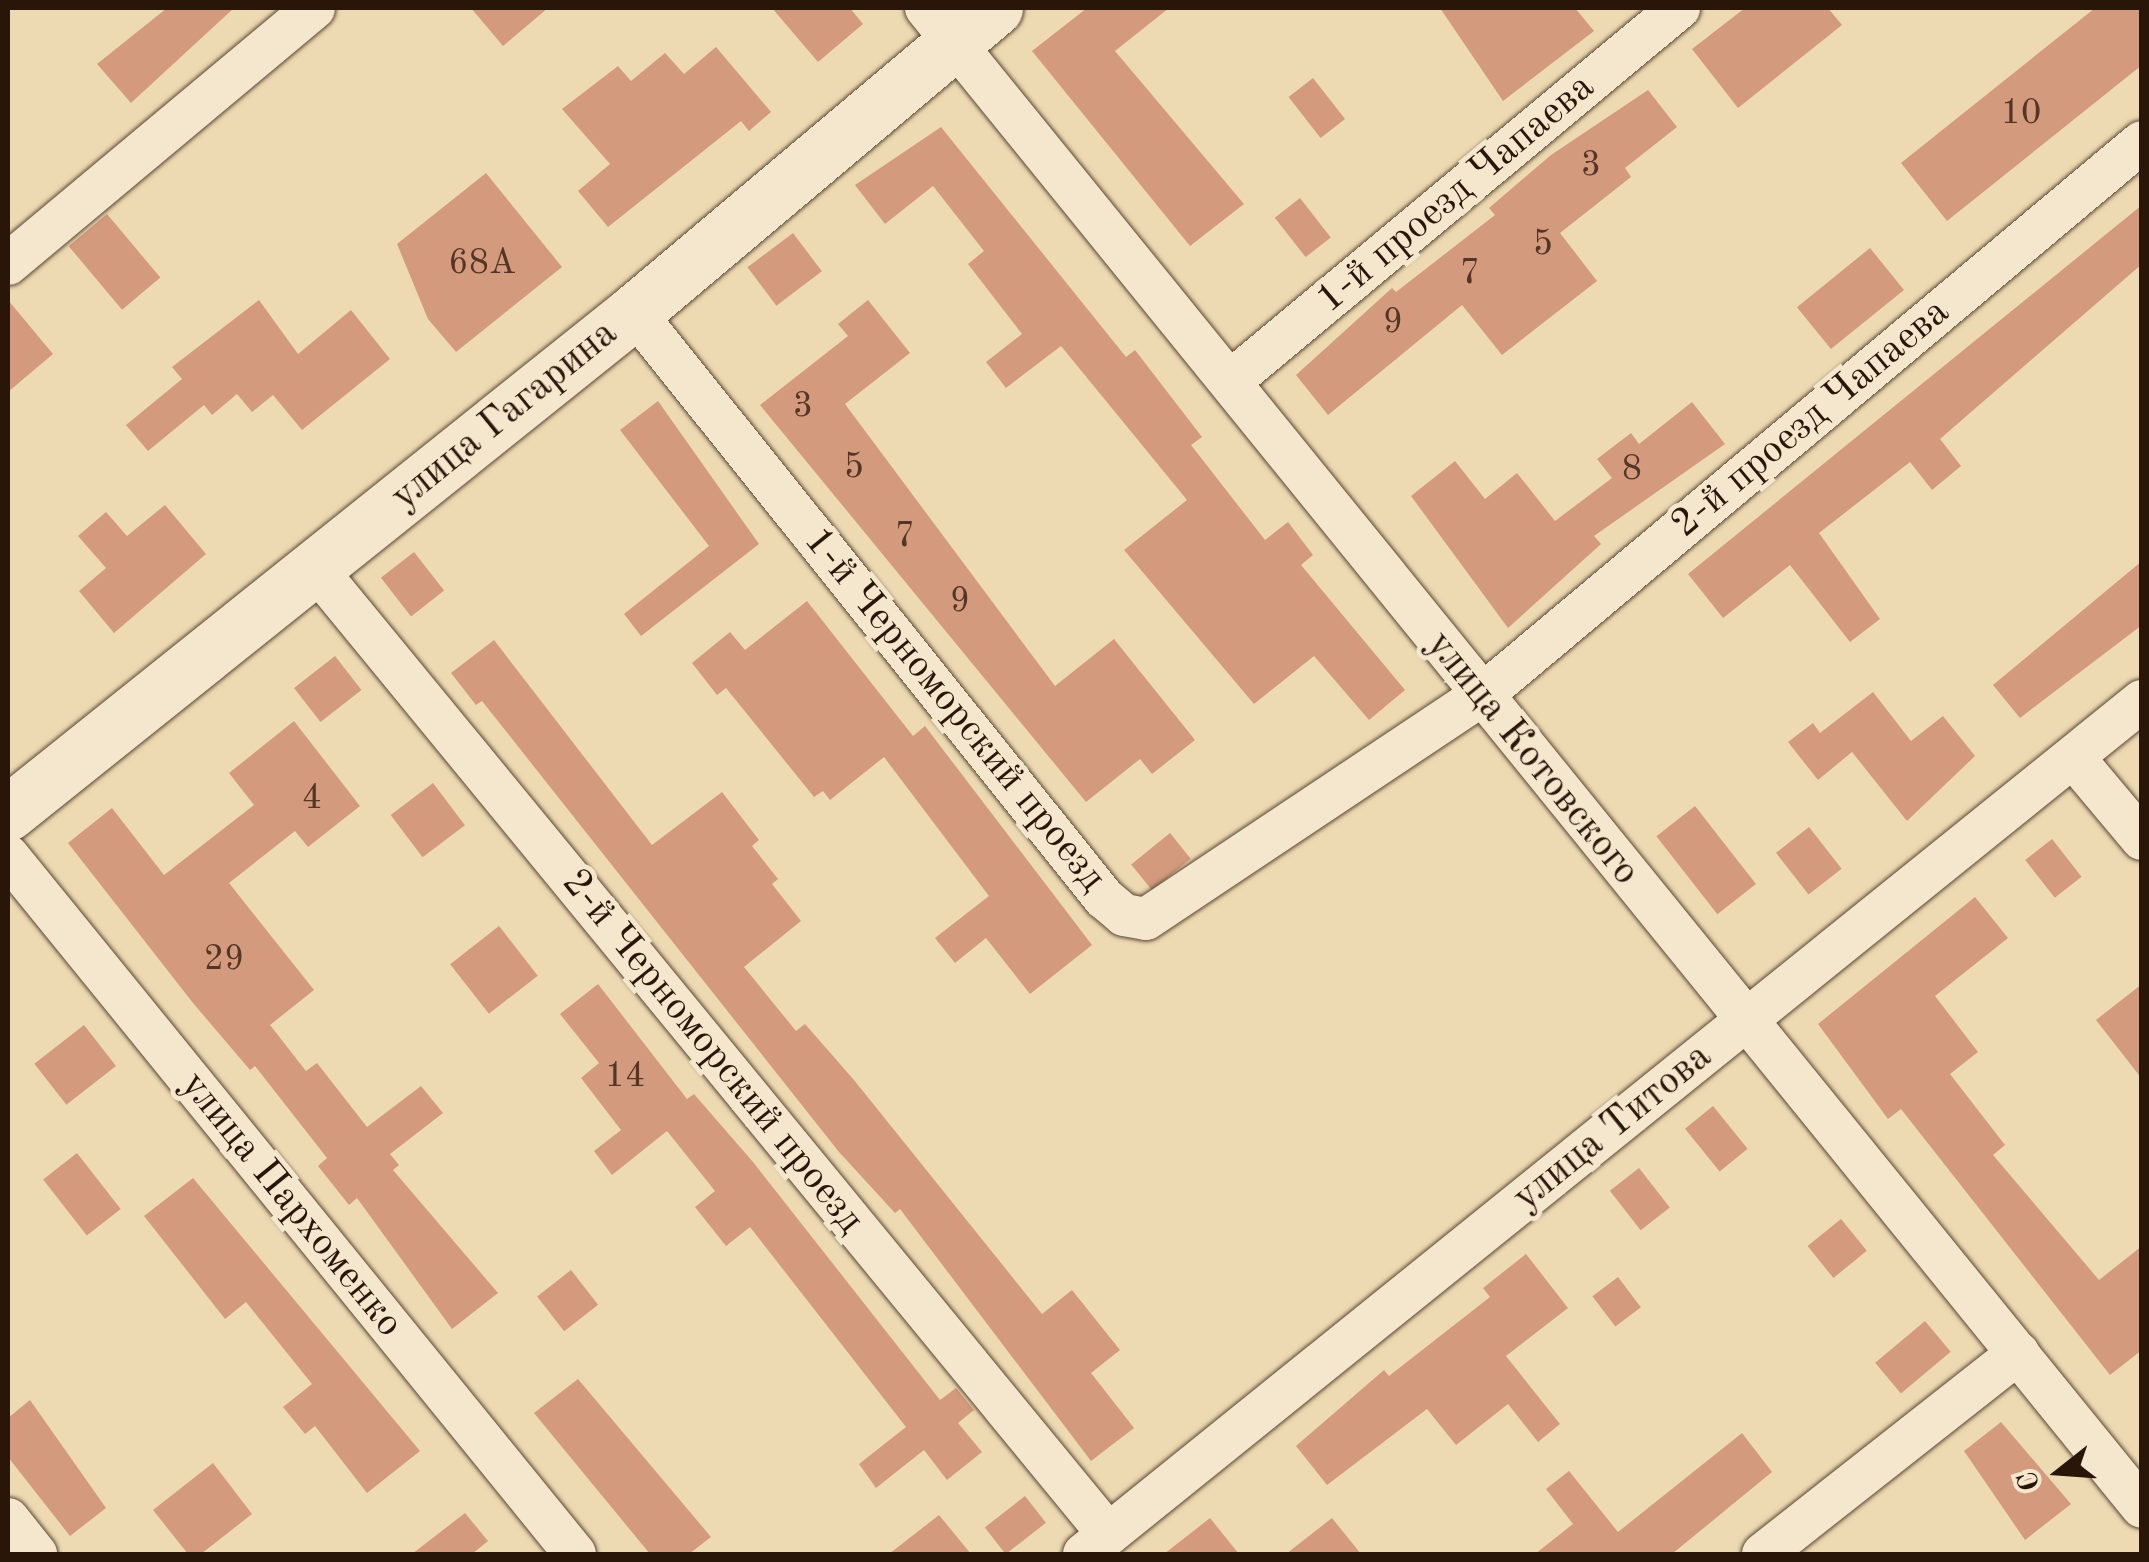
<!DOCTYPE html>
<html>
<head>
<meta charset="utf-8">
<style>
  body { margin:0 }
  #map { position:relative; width:2149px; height:1562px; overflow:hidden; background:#eedab2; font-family:"Old Standard TT",serif }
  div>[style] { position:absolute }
  .building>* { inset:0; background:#d49a7e; transform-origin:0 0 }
  .roads { filter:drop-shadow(0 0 2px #5b4633) drop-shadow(0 0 2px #5b4633) }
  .street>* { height:42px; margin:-21px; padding:0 21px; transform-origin:21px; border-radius:21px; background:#f4e7cd }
  .secondary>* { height:55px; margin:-27.5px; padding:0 27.5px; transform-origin:27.5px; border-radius:27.5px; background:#f4e7cd }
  span { translate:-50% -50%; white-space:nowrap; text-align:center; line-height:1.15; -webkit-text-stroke:10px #f4e7cd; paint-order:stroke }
  .number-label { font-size:35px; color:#543626 }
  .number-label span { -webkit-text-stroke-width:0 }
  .street-label { font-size:40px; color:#2a1509 }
  .frame { position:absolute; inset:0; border:10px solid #2a1509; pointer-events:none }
  .north { position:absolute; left:2009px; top:1422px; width:100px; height:100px; -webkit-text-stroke:8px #f4e7cd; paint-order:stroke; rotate:253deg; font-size:28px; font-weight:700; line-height:40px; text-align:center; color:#2a1509 }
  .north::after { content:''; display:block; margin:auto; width:35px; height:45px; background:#2a1509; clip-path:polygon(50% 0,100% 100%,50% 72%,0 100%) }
</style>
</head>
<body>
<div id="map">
  <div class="building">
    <div style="clip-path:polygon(167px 8px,234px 8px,131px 103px,97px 64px)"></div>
    <div style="clip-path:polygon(471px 8px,548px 8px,503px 46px)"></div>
    <div style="clip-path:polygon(772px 8px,850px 8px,863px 24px,818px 62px)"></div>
    <div style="clip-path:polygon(1087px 8px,1169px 8px,1115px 51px,1244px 204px,1190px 246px,1032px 51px)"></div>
    <div style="clip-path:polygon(1440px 8px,1575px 8px,1594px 31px,1503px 101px)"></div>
    <div style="clip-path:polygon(1745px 8px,1828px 8px,1842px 25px,1738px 108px,1692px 49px)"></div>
    <div style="clip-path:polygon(2095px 8px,2142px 8px,2142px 65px,1947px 221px,1901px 163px)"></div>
    <div style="clip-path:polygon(716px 47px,771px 112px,749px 131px,741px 121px,608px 227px,578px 191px,610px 164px,562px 109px,618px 66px,631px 81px,665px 53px,684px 74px)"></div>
    <div style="left:1313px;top:78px;width:52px;height:31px;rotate:52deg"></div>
    <div style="clip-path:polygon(1648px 90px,1677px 127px,1625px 168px,1631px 177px,1560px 233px,1597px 281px,1502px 355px,1462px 305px,1328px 415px,1296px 375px,1392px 288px,1396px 292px,1495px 215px,1489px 208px,1551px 155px)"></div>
    <div style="clip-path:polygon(941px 127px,1126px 357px,1135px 350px,1202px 437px,1191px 445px,1265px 540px,1288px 522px,1313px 555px,1301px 565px,1405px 690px,1369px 720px,1314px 656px,1254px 704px,1124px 550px,1187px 500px,1061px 346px,1006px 388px,986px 362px,1022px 334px,968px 264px,984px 251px,933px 186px,885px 224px,855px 185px)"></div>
    <div style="clip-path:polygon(486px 173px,562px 267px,456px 352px,428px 319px,397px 244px)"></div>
    <div style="left:1300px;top:198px;width:50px;height:32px;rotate:52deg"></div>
    <div style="clip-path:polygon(2142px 205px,2142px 264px,1940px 439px,1961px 466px,1932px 490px,1910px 462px,1819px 533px,1880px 619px,1850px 642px,1790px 565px,1723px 618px,1688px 574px)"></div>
    <div style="left:107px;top:214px;width:83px;height:50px;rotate:50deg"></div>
    <div style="left:793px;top:233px;width:48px;height:57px;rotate:53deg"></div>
    <div style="left:1870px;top:248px;width:54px;height:94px;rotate:51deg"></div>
    <div style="clip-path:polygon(8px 300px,53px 354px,8px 392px)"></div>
    <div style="clip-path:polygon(259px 300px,298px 354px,351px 310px,390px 359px,302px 430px,273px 395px,252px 412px,237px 394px,212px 415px,204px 405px,148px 451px,126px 425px,182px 379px,172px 367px)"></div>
    <div style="clip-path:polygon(868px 300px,910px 353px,845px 404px,1055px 686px,1114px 639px,1195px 740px,1152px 774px,1140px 759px,1086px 802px,760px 405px,848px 336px,838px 324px)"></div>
    <div style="clip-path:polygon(658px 401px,759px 544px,641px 636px,624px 614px,709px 546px,620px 430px)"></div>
    <div style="clip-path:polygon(1692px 402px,1725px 444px,1594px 536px,1601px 544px,1508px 628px,1411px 496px,1455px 461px,1485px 499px,1517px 473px,1555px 521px,1612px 478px,1597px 459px,1631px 433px,1639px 444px)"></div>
    <div style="clip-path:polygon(165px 505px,206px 554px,114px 633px,79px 591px,106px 568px,78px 536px,106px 512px,127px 536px)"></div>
    <div style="left:414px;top:552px;width:49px;height:42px;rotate:52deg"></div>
    <div style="clip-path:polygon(2142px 561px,2142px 625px,2020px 718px,1993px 685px)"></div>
    <div style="clip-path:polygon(807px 601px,913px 736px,925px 726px,1092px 945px,1030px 994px,986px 938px,955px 963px,935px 938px,989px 896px,884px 757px,830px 800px,823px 791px,814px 797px,726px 688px,717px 695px,692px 663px,730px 632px,745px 650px)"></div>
    <div style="clip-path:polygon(494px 640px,652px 845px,722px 792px,759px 840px,752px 846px,778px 879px,772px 884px,801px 921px,744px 967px,796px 1031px,805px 1024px,854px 1080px,1042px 1314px,1072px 1290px,1120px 1350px,1091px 1373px,1134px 1428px,1091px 1461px,900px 1209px,895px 1213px,839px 1152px,482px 701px,476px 705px,451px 673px)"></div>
    <div style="left:335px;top:656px;width:43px;height:52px;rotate:52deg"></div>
    <div style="clip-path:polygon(1873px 692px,1911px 741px,1943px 716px,1975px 756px,1907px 821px,1852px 752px,1818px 780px,1788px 742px,1813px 723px,1820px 733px)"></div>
    <div style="clip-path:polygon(294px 721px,360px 806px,308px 847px,295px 831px,229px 883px,314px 990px,270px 1025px,306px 1071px,317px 1063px,367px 1127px,421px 1086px,443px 1113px,390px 1154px,399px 1165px,393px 1170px,498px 1293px,452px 1329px,357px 1198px,349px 1205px,318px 1166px,327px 1158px,255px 1066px,250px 1070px,193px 1003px,68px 843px,112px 808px,164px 875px,254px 805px,229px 773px)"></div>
    <div style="left:433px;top:783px;width:53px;height:53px;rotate:53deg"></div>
    <div style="left:1695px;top:806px;width:99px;height:49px;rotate:52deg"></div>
    <div style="left:1809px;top:827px;width:53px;height:42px;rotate:52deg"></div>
    <div style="left:1170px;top:833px;width:33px;height:50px;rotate:51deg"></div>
    <div style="left:2052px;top:839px;width:48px;height:34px;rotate:52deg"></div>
    <div style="clip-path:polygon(1975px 897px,2008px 938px,1935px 996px,1978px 1052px,1950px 1074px,2005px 1145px,1993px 1155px,2099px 1280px,2142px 1246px,2142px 1350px,2110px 1375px,1901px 1109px,1888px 1119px,1818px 1024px)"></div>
    <div style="left:499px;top:926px;width:63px;height:62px;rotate:52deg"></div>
    <div style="clip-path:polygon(598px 984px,687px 1099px,694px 1094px,753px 1162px,940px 1400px,956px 1388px,974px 1410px,958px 1423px,982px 1452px,947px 1480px,924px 1450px,876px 1488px,859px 1464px,906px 1427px,750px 1227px,726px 1246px,695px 1207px,715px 1191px,667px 1131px,612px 1175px,594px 1151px,621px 1130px,581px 1078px,599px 1063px,560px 1014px)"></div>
    <div style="clip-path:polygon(2142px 984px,2142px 1079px,2096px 1020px)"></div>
    <div style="left:84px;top:1025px;width:52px;height:63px;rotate:52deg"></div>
    <div style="left:1713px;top:1106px;width:55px;height:36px;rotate:51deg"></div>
    <div style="left:77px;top:1153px;width:71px;height:43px;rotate:52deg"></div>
    <div style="left:1639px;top:1168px;width:50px;height:37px;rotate:52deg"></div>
    <div style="clip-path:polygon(193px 1178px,420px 1451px,367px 1493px,315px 1426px,305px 1434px,283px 1407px,312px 1384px,246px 1302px,225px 1319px,144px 1216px)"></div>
    <div style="left:1841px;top:1219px;width:41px;height:43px;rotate:51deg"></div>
    <div style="clip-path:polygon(1526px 1254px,1568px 1308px,1506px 1356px,1560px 1424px,1538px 1442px,1508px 1404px,1456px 1445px,1427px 1409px,1327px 1485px,1296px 1446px,1384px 1370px,1389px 1376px,1490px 1297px,1483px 1288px)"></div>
    <div style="left:571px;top:1270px;width:44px;height:43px;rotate:52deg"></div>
    <div style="left:1618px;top:1277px;width:38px;height:32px;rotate:53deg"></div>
    <div style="left:1925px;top:1321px;width:40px;height:65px;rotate:50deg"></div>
    <div style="clip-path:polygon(578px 1379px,711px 1537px,689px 1554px,650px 1554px,534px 1413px)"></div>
    <div style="clip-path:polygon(30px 1400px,106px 1508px,70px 1536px,8px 1457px,8px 1418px)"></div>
    <div style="clip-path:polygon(2001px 1422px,2071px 1504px,2025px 1540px,1964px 1451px)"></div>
    <div style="clip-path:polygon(1742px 1433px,1772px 1472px,1672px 1554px,1535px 1554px,1573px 1524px,1546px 1489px,1569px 1471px,1618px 1532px)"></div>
    <div style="clip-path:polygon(213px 1463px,252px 1514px,201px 1554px,188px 1554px,153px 1510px)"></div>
    <div style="left:1025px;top:1496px;width:34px;height:51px;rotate:52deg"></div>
    <div style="clip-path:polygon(465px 1513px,488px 1541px,472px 1554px,412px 1554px)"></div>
    <div style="clip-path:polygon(939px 1515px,971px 1554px,889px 1554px)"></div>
    <div style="clip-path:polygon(1210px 1518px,1239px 1554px,1164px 1554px)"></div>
    <div style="clip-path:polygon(1332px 1518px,1361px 1554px,1286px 1554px)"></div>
  </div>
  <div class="roads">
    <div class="street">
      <div style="left:926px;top:8px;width:1930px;rotate:50.95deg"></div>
      <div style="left:8px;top:264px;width:399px;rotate:-39.9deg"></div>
      <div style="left:634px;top:312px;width:751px;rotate:51.27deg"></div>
      <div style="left:1104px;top:898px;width:26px;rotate:40deg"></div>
      <div style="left:1124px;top:915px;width:22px;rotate:10deg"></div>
      <div style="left:1146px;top:919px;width:402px;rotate:-33.7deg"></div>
      <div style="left:1481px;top:696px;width:862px;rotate:-39.97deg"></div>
      <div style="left:1232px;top:380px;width:582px;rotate:-39.77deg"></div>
      <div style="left:316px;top:569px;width:1248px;rotate:50.62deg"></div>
      <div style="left:2074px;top:758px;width:106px;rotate:50deg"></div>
      <div style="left:8px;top:856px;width:899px;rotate:50.91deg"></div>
      <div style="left:8px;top:1519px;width:45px;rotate:51.3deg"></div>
      <div style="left:1084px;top:1554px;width:1359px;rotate:-38.88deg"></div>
      <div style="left:1763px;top:1554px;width:325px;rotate:-38.2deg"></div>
    </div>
    <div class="secondary">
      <div style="left:8px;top:813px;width:802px;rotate:-38.67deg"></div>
      <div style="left:634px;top:312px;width:472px;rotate:-40.1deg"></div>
    </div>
  </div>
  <div class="number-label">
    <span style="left:2021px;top:114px">10</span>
    <span style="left:1591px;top:166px">3</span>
    <span style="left:1543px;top:245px">5</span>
    <span style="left:482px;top:264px">68А</span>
    <span style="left:1470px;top:274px">7</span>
    <span style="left:1393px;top:323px">9</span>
    <span style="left:803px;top:407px">3</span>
    <span style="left:854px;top:468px">5</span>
    <span style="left:1632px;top:470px">8</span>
    <span style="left:905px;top:537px">7</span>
    <span style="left:960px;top:602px">9</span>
    <span style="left:312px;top:799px">4</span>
    <span style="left:224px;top:960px">29</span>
    <span style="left:625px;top:1077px">14</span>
  </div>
  <div class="street-label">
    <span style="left:1456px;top:194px;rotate:-40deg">1-й проезд Чапаева</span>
    <span style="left:505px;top:416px;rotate:-39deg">улица Гагарина</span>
    <span style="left:1811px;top:419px;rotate:-40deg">2-й проезд Чапаева</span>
    <span style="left:954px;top:710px;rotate:51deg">1-й Черноморский проезд</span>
    <span style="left:1532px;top:759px;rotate:51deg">улица Котовского</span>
    <span style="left:712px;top:1052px;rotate:51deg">2-й Черноморский проезд</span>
    <span style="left:1613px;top:1128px;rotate:-39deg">улица Титова</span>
    <span style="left:291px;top:1205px;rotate:51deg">улица Пархоменко</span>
  </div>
  <div class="frame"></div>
  <div class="north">С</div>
</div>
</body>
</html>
